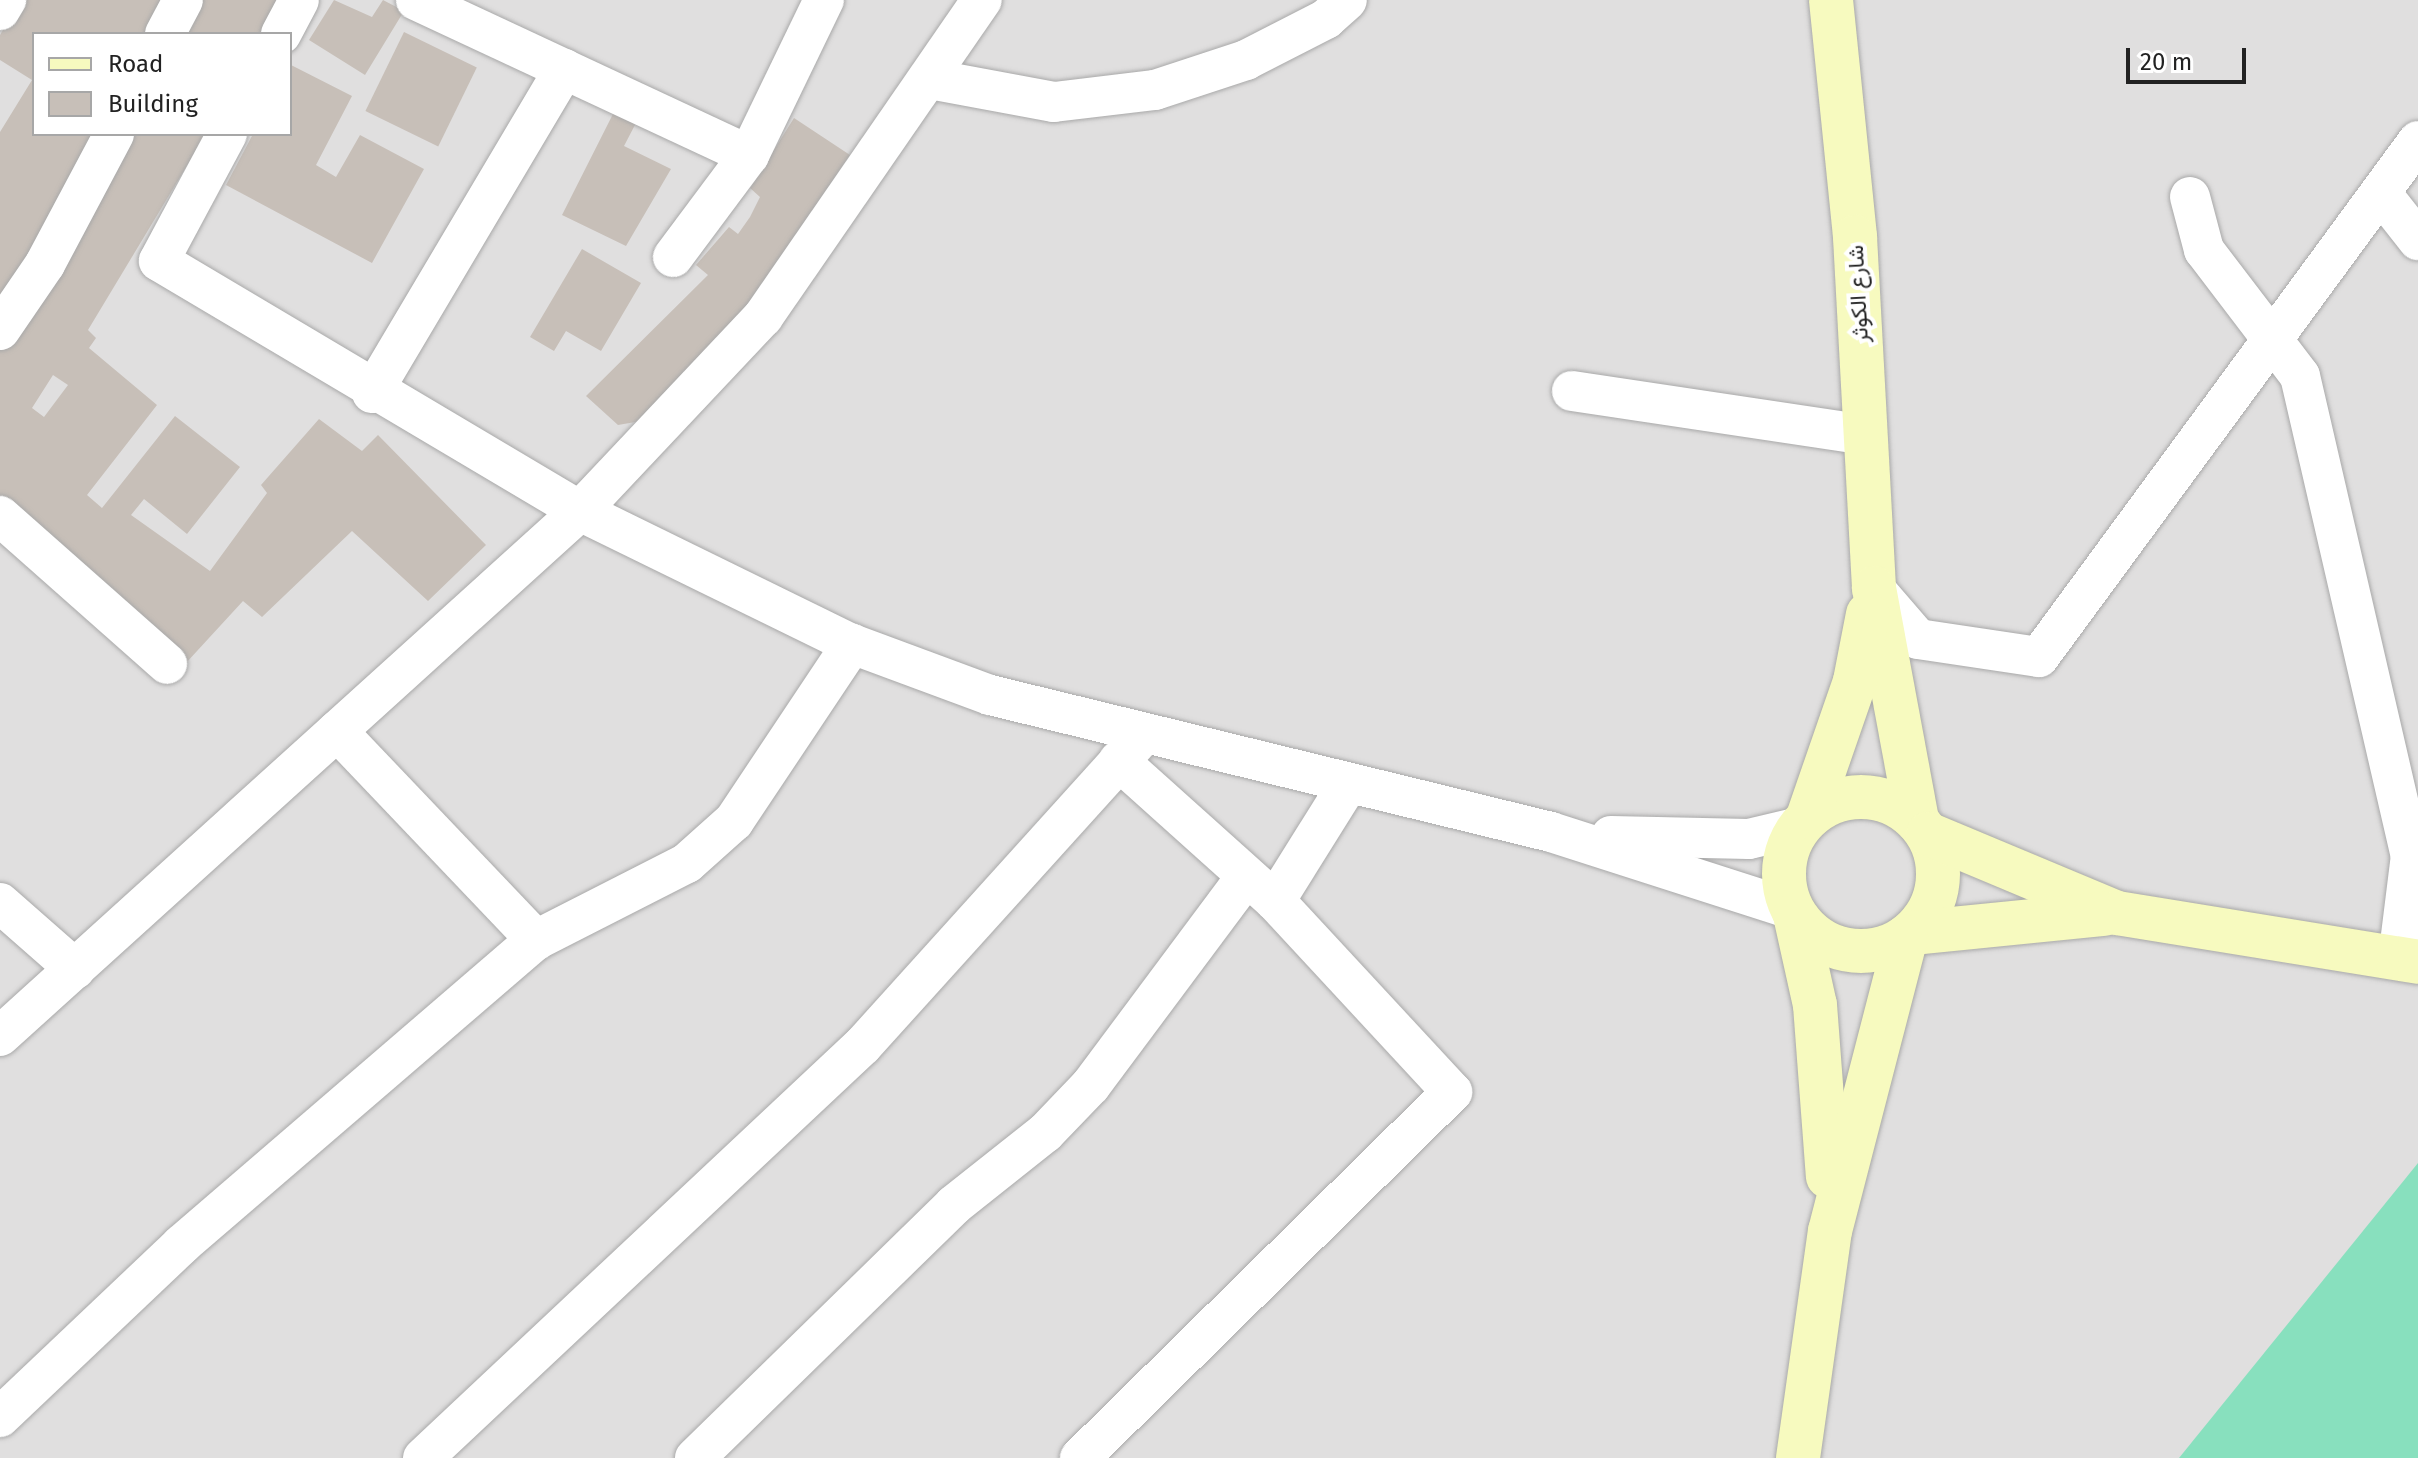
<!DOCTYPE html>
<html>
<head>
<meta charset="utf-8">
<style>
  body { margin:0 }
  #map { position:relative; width:2418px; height:1458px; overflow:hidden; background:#f2efe9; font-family:"Fira Sans",Vazirmatn,sans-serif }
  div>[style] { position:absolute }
  .residential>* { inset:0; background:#e0dfdf }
  .pitch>* { inset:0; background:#88e0be }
  .building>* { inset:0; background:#c7bfb8; transform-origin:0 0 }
  .roads { filter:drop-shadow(0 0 2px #a9a9a9) drop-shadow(0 0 2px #a9a9a9) }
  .minor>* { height:40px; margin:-20px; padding:0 20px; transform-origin:20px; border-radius:20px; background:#fff }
  .secondary>* { height:44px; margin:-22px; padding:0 22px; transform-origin:22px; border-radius:22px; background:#f7fabf }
  .secondary>.ring { margin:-22px; padding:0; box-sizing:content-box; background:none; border:44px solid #f7fabf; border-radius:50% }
  span { translate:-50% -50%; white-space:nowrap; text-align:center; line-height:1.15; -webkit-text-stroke:8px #fff; paint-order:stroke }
  .street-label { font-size:22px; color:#222 }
  .legend { position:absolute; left:32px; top:32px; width:260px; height:104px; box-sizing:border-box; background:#fff; border:2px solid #a7a7a7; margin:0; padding:10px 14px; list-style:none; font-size:24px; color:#222 }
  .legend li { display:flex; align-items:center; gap:16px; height:40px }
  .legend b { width:40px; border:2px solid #a7a7a7 }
  .scale { position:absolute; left:2126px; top:48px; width:120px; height:36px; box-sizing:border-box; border:4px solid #222; border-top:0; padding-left:10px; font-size:24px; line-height:28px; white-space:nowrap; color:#222; -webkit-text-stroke:6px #fff; paint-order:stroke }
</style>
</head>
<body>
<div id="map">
  <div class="residential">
    <div style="clip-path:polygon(evenodd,0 0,2418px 0,2418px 1458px,0 1458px,0 0,34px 34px,290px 34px,290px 134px,34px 134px,34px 34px)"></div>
  </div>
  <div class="pitch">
    <div style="clip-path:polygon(2418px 1163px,2418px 1458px,2179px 1458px)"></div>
  </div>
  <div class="building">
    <div style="clip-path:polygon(21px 0,174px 0,156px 34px,34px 34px,34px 134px,103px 134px,0 309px,0 132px,32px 80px,0 60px,0 35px)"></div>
    <div style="clip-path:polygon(192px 0,287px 0,266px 34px,175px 34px)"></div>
    <div style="clip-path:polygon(334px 0,372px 17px,383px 0,404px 11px,365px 75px,309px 40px)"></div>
    <div style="left:404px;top:32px;width:81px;height:88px;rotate:26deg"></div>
    <div style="clip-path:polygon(291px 65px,352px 96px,316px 165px,336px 177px,360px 135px,424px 169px,372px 263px,226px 185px,253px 134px,290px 134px)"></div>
    <div style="clip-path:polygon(614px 112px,636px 123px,624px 146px,671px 169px,626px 246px,562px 215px)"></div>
    <div style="clip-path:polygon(794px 118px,850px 155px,788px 246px,795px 251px,749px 309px,641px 421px,618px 425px,586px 396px,708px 275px,696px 265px,729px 227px,738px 234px,750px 217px,760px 197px,750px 188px)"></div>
    <div style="clip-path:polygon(evenodd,125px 134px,206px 134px,88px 330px,96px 338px,89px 348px,157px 405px,87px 495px,102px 508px,175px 416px,240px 467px,187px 534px,144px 499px,131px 515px,210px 571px,267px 493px,261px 485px,319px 419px,362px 451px,378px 435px,486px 545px,428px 601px,352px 531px,262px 617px,243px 601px,186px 663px,0 502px,0 337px,125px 134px,53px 375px,68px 385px,44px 417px,32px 408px,53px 375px)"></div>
    <div style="clip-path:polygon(582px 249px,641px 283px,601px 351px,566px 331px,554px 351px,530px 337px)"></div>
  </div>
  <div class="roads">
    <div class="minor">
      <div style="left:416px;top:0;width:367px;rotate:25deg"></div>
      <div style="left:0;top:10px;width:12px;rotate:-59deg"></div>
      <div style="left:165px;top:34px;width:38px;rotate:-62deg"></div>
      <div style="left:281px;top:34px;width:38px;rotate:-62deg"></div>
      <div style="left:930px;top:79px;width:126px;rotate:10.5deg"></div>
      <div style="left:1054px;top:102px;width:102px;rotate:-6.8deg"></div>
      <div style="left:1155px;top:90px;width:96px;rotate:-18.2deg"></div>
      <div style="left:1246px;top:60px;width:90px;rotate:-27.1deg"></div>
      <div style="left:1326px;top:19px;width:28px;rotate:-42deg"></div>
      <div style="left:227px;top:134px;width:144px;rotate:118.2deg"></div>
      <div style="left:159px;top:261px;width:490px;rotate:30.7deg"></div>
      <div style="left:580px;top:511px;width:303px;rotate:26.1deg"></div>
      <div style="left:852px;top:644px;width:147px;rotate:20.3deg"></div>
      <div style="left:990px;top:695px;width:577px;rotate:13.72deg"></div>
      <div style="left:1551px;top:832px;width:252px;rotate:17.8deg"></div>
      <div style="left:2381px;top:193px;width:60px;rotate:51.8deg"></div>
      <div style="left:2190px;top:197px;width:55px;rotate:75.2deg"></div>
      <div style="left:2204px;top:250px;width:158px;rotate:52.7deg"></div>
      <div style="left:2300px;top:376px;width:492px;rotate:77deg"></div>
      <div style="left:2411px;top:855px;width:105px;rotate:97.1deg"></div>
      <div style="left:673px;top:257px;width:127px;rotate:-53.3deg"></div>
      <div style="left:749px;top:155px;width:172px;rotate:-64.2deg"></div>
      <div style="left:0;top:330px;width:80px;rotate:-55.7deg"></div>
      <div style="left:45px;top:264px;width:147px;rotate:-62deg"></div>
      <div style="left:1572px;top:391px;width:296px;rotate:8.5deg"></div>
      <div style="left:372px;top:393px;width:377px;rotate:-59.3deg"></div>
      <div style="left:0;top:516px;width:223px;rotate:41.5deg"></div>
      <div style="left:1874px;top:588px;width:67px;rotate:49.2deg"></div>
      <div style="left:1918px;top:639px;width:122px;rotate:8.5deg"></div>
      <div style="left:2039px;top:657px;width:640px;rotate:-53.7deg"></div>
      <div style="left:337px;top:731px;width:289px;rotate:46.4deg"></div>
      <div style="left:536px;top:940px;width:169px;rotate:-27deg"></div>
      <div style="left:687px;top:863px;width:63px;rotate:-41.8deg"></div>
      <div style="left:734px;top:821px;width:213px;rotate:-56.3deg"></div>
      <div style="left:1611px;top:836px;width:138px;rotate:1.2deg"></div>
      <div style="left:1749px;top:839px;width:51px;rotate:-13.5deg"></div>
      <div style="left:1275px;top:901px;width:138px;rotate:-58deg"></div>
      <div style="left:0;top:903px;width:100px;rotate:41.3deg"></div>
      <div style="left:0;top:1036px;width:782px;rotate:-42.15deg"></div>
      <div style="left:580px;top:511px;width:267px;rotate:-46.7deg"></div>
      <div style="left:763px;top:317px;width:385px;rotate:-55.4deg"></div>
      <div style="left:0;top:1417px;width:250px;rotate:-43.5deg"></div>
      <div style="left:181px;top:1245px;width:468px;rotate:-40.7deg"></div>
      <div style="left:423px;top:1458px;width:603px;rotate:-43.19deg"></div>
      <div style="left:863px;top:1045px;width:415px;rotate:-47.9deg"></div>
      <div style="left:695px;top:1458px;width:362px;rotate:-44.3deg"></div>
      <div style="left:954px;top:1205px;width:116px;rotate:-38.4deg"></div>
      <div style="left:1045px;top:1133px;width:66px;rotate:-46.2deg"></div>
      <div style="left:1091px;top:1085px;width:259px;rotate:-53.3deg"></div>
      <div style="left:1080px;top:1458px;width:522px;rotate:-44.53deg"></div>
      <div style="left:1452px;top:1092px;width:260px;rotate:-132.8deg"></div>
      <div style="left:1275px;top:901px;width:210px;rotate:-138.1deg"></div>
    </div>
    <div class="secondary">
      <div style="left:1831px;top:0;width:238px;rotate:84.2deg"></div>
      <div style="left:1855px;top:237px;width:352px;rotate:86.9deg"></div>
      <div style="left:1874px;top:588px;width:237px;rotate:79.5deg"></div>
      <div class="ring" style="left:1784px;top:797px;width:110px;height:110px"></div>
      <div style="left:1808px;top:817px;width:144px;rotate:-70.9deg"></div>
      <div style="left:1855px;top:681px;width:68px;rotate:-79deg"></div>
      <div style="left:1928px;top:834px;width:205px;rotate:22.7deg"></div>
      <div style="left:2117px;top:913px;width:305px;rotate:9.2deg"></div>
      <div style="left:1795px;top:915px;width:92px;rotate:77.5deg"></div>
      <div style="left:1815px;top:1005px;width:172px;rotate:85.7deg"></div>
      <div style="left:1912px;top:933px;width:193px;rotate:-5.7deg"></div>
      <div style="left:1798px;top:1458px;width:229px;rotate:-82deg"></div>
      <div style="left:1830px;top:1231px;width:304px;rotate:-75.5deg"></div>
    </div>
  </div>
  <div class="street-label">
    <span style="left:1858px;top:294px;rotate:-93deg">شارع الكوثر</span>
  </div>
  <ul class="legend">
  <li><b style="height:10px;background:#f7fabf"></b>Road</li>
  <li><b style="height:22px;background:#c7bfb8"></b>Building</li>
  </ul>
  <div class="scale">20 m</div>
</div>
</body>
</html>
